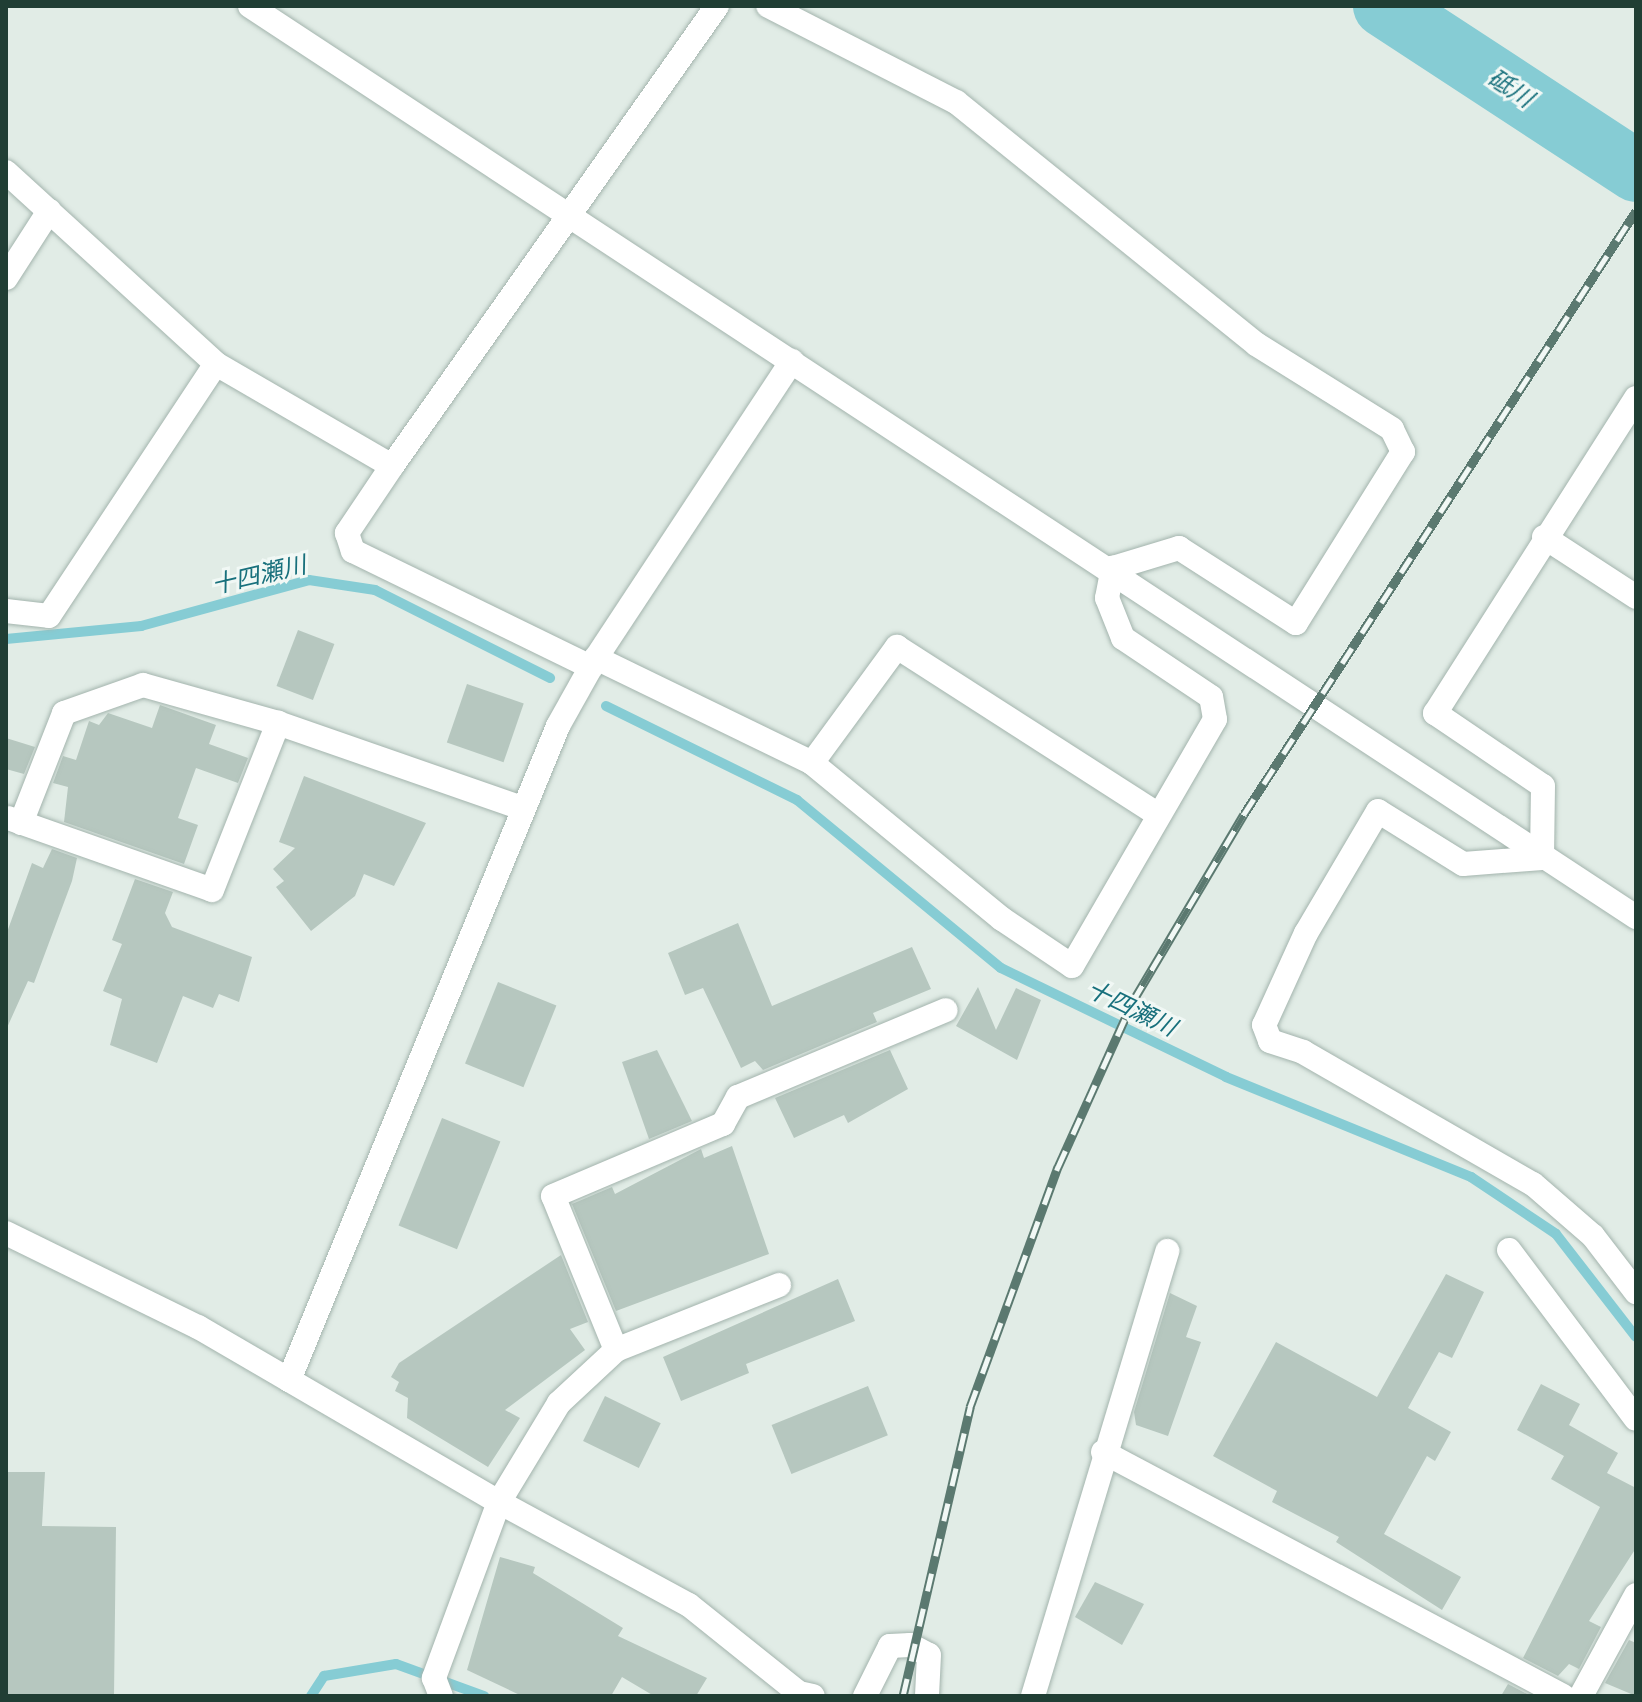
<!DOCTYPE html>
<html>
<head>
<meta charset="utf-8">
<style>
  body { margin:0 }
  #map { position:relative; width:1642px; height:1702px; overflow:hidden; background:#e1ece6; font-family:"Sofia Sans Condensed","Noto Sans JP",sans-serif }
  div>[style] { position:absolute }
  .stream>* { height:10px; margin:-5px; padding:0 5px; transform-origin:5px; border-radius:5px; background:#86ccd4 }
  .river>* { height:62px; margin:-31px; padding:0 31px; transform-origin:31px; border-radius:31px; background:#86ccd4 }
  .building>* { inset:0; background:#b6c7bf; transform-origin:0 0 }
  .roads { filter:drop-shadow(0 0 2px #a3b4ad) drop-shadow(0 0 2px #a3b4ad) }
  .minor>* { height:24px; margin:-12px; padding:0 12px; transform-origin:12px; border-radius:12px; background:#fff }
  .rail>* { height:9px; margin-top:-4.5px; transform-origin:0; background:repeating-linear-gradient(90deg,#f1f8f5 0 18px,#5b7970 0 36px); box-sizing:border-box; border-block:2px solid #5b7970 }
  span { translate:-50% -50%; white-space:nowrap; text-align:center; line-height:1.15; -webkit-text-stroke:6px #f1f8f5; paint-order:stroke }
  .water-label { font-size:24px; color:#18707c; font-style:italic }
  .frame { position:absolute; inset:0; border:8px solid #203e34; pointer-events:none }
</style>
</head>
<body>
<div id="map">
  <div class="stream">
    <div style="left:6px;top:639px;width:136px;rotate:-5.5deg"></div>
    <div style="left:141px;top:626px;width:174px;rotate:-15.3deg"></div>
    <div style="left:309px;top:580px;width:67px;rotate:8.6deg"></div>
    <div style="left:375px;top:590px;width:196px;rotate:26.7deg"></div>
    <div style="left:606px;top:706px;width:213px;rotate:26.2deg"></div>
    <div style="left:797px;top:800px;width:264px;rotate:39.5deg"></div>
    <div style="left:1001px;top:968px;width:250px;rotate:25.8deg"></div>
    <div style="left:1226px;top:1077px;width:265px;rotate:22.2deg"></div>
    <div style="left:1471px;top:1177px;width:102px;rotate:33.8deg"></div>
    <div style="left:1556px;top:1234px;width:130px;rotate:52.2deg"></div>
    <div style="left:311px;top:1696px;width:24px;rotate:-57deg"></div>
    <div style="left:324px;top:1676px;width:73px;rotate:-9.5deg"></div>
    <div style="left:396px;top:1664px;width:94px;rotate:20deg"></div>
  </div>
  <div class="river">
    <div style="left:1384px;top:6px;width:301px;rotate:33.2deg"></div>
  </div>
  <div class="building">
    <div style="left:298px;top:630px;width:39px;height:60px;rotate:21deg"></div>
    <div style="left:467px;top:684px;width:60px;height:62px;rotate:19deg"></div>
    <div style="clip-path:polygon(160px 705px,216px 725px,209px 744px,248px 758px,238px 783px,196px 768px,178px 818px,198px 825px,184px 864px,64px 822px,68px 787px,53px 783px,63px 756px,76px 760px,89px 721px,99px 725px,108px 713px,152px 728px)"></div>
    <div style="clip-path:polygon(6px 738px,35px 747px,24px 774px,6px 769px)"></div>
    <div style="clip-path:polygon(304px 776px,426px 823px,394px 886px,364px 874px,355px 896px,311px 931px,276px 887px,284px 881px,273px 869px,295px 848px,279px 842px)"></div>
    <div style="clip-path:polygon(52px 849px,77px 858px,72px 881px,34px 983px,28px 981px,6px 1030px,6px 935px,32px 863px,43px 868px)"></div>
    <div style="clip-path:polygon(135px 879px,173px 892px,165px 913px,172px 927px,252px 957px,239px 1002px,219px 994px,213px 1008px,183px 996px,157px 1063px,110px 1045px,122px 999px,103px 991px,122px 944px,112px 940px)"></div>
    <div style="clip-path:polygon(738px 923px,772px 1006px,912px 947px,931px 989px,873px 1013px,877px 1022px,763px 1070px,755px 1061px,741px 1068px,703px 988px,685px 995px,668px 953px)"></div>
    <div style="left:498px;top:982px;width:63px;height:88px;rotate:22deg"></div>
    <div style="clip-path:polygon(978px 987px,996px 1030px,1016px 988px,1041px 1000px,1017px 1060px,956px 1026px)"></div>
    <div style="clip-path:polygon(657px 1050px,692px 1121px,649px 1139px,622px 1062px)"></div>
    <div style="clip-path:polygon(890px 1050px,908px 1089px,848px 1123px,844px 1115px,794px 1138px,775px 1098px)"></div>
    <div style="left:442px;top:1118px;width:63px;height:116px;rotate:22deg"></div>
    <div style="clip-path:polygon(732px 1146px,769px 1254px,616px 1311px,572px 1204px,612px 1187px,615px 1194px,701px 1149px,704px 1158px)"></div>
    <div style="clip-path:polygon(561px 1255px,588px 1322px,570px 1329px,585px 1350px,505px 1410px,520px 1418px,488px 1467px,407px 1418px,408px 1398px,395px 1391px,399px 1382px,391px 1377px,399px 1363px)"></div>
    <div style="clip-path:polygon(1446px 1274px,1484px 1292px,1452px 1358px,1439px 1352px,1408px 1408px,1451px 1432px,1435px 1461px,1427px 1456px,1384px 1534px,1461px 1577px,1442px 1610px,1336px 1542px,1339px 1537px,1272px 1502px,1277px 1491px,1213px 1456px,1276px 1342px,1377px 1397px)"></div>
    <div style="clip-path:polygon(838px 1279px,855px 1321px,746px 1364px,749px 1373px,681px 1401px,663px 1357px)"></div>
    <div style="clip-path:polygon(1170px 1293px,1197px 1306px,1186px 1337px,1201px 1342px,1168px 1436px,1136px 1425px,1134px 1412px)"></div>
    <div style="clip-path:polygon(1541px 1384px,1580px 1404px,1569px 1425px,1618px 1453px,1607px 1473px,1636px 1488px,1636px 1548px,1589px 1621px,1601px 1627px,1579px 1669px,1569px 1664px,1558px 1676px,1523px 1658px,1600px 1507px,1551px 1479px,1564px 1456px,1517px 1430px)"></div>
    <div style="left:868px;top:1386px;width:53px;height:104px;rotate:68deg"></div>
    <div style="left:605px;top:1396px;width:62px;height:50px;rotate:26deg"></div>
    <div style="clip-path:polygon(6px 1472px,45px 1472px,42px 1526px,116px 1527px,114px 1696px,6px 1696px)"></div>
    <div style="clip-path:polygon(500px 1557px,535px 1567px,533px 1573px,623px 1628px,618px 1636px,707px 1678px,696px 1696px,654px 1696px,622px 1677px,611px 1696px,522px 1696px,467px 1670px)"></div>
    <div style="clip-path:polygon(1095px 1582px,1144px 1604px,1122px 1645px,1075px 1617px)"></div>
    <div style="clip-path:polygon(1629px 1640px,1636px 1643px,1636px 1696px,1605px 1683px)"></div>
    <div style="clip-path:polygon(1508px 1684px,1531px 1696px,1501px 1696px)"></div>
  </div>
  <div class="roads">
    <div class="minor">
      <div style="left:250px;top:6px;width:1659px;rotate:33.32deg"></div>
      <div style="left:6px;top:172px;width:285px;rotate:42.4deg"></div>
      <div style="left:216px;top:364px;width:203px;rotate:30.1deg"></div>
      <div style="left:392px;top:466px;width:563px;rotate:-54.76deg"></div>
      <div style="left:6px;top:278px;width:80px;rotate:-57.3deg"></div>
      <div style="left:1636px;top:398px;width:374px;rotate:122.5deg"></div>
      <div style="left:1435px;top:713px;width:130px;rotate:34.1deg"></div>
      <div style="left:1543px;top:786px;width:72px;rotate:90.8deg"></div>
      <div style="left:1542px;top:858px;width:79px;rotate:175.7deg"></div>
      <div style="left:1463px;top:864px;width:100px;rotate:-148.1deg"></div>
      <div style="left:1378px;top:811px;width:142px;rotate:120.5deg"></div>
      <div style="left:1306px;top:933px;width:101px;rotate:114.5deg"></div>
      <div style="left:1264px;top:1025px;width:17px;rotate:69deg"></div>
      <div style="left:1270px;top:1041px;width:35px;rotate:18deg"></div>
      <div style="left:1303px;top:1052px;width:265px;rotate:29.9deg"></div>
      <div style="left:1533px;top:1184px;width:79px;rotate:40.9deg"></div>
      <div style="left:1593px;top:1236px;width:71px;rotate:52.5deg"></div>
      <div style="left:392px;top:466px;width:81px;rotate:123.9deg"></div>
      <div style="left:347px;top:533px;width:19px;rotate:72deg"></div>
      <div style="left:353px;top:551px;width:265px;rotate:26deg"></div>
      <div style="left:1544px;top:537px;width:110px;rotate:33.1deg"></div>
      <div style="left:6px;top:611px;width:43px;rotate:6.6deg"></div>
      <div style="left:49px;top:616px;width:302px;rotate:-56.5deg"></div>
      <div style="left:596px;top:658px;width:240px;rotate:25.9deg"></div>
      <div style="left:812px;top:763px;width:246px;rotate:39.4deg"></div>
      <div style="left:1002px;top:919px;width:84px;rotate:33.9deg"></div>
      <div style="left:1072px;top:966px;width:285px;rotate:-59.9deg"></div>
      <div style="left:1215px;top:719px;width:22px;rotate:-100deg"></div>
      <div style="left:1211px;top:697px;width:106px;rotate:-146.2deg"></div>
      <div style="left:1123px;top:638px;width:43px;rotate:-111.8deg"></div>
      <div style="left:1107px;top:598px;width:31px;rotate:-79deg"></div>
      <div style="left:1113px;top:568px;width:69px;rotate:-16.9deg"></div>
      <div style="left:1179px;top:548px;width:139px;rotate:32.7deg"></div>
      <div style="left:1296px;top:623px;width:202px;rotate:-58deg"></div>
      <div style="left:1403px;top:452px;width:25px;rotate:-116deg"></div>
      <div style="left:1392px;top:429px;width:160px;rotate:-148deg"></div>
      <div style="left:1256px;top:344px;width:385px;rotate:-141.1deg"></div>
      <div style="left:956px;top:102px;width:211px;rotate:-152.9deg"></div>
      <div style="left:812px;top:763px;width:144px;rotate:-53.8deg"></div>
      <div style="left:897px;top:647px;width:308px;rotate:32.7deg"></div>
      <div style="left:8px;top:818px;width:216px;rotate:19.4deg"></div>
      <div style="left:212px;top:890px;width:180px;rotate:-68.4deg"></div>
      <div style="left:21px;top:823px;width:118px;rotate:-68.6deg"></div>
      <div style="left:64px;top:713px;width:84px;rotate:-19.5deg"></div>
      <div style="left:143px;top:685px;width:140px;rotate:15.7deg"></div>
      <div style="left:278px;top:723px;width:258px;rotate:19.2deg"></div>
      <div style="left:6px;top:1233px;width:214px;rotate:26.1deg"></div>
      <div style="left:198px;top:1327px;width:348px;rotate:30.2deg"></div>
      <div style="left:499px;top:1502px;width:188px;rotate:110.3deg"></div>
      <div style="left:434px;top:1678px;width:19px;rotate:69deg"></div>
      <div style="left:1509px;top:1250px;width:211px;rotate:53.1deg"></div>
      <div style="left:779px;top:1285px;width:175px;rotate:158.3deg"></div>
      <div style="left:616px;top:1350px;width:78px;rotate:137.1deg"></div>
      <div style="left:559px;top:1403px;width:116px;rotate:121.2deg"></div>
      <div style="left:499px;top:1502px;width:216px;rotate:28.5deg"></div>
      <div style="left:689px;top:1605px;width:141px;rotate:38.7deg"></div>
      <div style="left:799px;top:1693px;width:14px;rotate:12deg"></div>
      <div style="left:616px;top:1350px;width:166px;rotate:-112.2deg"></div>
      <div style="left:553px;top:1196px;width:185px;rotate:-23deg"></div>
      <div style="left:723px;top:1124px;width:31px;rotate:-61deg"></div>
      <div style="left:738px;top:1097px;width:225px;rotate:-22.7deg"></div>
      <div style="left:289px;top:1380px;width:707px;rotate:-67.64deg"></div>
      <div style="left:558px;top:726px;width:78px;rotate:-60.8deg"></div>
      <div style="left:596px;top:658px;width:356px;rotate:-56.6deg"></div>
      <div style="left:1103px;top:1452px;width:521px;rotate:27.94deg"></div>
      <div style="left:865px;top:1696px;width:56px;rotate:-63.4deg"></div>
      <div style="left:890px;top:1646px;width:20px;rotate:-3deg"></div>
      <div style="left:910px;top:1645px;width:21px;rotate:28deg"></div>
      <div style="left:929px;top:1655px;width:41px;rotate:92.8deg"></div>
      <div style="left:1033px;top:1696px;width:465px;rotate:-73.2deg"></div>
      <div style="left:1581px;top:1696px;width:115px;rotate:-61.4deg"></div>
    </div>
  </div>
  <div class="rail">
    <div style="left:903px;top:1696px;width:297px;rotate:-76.9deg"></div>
    <div style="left:970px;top:1407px;width:256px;rotate:-69.9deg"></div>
    <div style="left:1058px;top:1167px;width:182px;rotate:-65.7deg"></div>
    <div style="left:1133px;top:1001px;width:217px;rotate:-59.3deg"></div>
    <div style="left:1244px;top:814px;width:719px;rotate:-56.97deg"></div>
  </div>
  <div class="water-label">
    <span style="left:1510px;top:89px;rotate:33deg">砥川</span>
    <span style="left:259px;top:576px;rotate:-13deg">十四瀬川</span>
    <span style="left:1131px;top:1009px;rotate:26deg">十四瀬川</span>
  </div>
  <div class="frame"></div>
</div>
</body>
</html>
